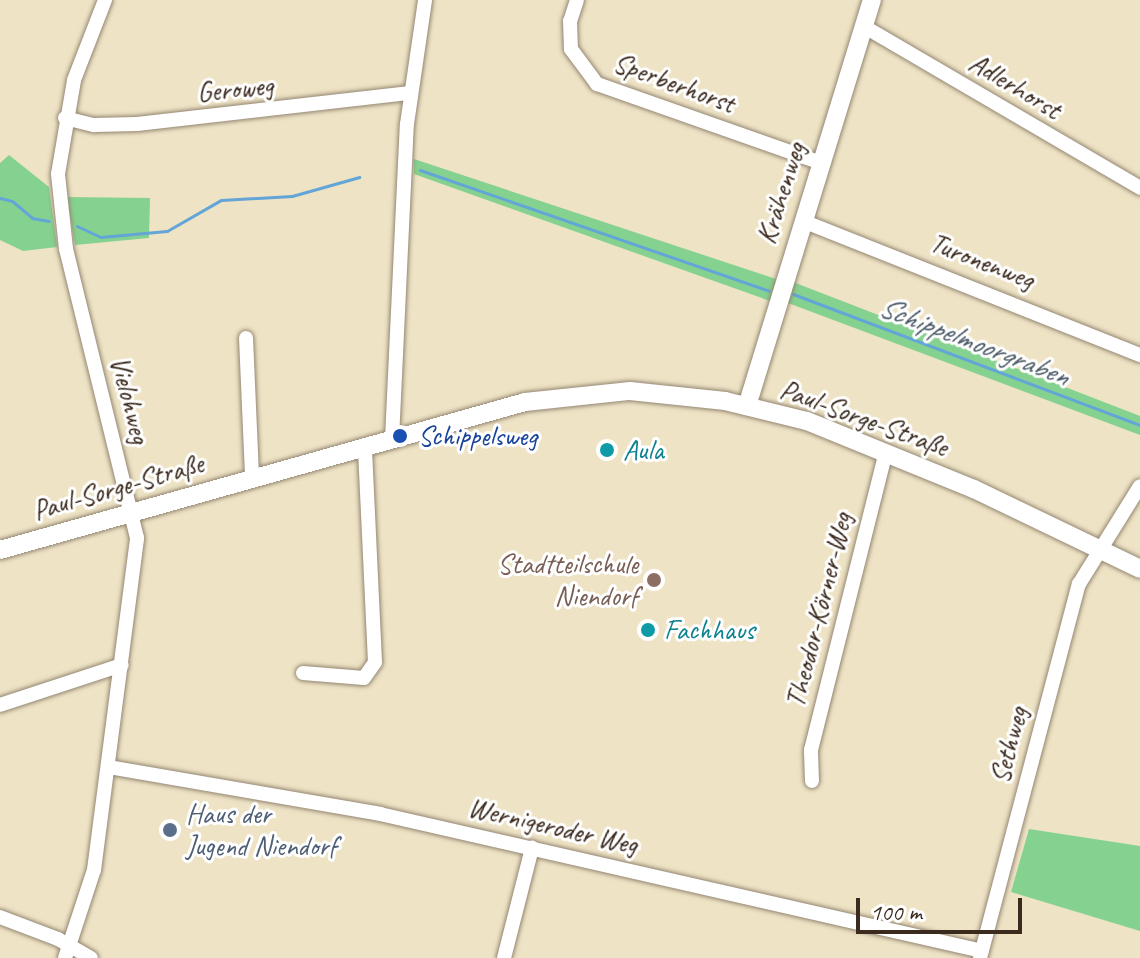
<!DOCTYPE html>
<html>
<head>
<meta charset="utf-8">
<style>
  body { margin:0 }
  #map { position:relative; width:1140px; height:958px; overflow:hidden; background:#eee3c5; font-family:Caveat,sans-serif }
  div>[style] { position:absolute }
  .green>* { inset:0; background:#85d290 }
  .stream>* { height:3px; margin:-1.5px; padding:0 1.5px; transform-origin:1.5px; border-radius:1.5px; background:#64a5d7 }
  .roads { filter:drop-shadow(0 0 2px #948672) drop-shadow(0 0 2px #948672) }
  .street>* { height:14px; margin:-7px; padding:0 7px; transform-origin:7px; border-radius:7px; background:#fff }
  .secondary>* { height:18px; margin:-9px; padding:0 9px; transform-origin:9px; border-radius:9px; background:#fff }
  .dots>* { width:22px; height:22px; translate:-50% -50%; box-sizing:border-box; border:4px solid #fff; border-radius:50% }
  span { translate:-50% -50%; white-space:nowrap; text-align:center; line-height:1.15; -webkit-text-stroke:6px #fff; paint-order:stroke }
  .street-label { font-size:28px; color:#3b2a1e }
  .transit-label { font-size:28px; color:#164399 }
  .left { translate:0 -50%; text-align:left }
  .culture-label { font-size:28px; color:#0d838f }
  .education-label { font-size:28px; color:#785e54 }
  .right { translate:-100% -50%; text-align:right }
  .service-label { font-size:28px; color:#4e5e75 }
  .water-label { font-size:30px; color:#4b5b68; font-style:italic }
  .scale { position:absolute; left:856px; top:898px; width:166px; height:36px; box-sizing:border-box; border:4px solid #3b2a1e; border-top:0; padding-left:10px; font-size:24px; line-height:28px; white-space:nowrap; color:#3b2a1e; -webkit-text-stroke:6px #fff; paint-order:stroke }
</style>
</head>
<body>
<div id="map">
  <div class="green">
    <div style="clip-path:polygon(9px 155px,49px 187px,57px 247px,23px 251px,0 240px,0 163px)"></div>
    <div style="clip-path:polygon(414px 159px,776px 279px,770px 301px,414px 174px)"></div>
    <div style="clip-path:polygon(67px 197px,150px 198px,149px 238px,75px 245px)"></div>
    <div style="clip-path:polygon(793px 282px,1140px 416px,1140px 435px,788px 303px)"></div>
    <div style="clip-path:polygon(1029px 829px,1140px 846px,1140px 931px,1011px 892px)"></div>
  </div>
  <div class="stream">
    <div style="left:420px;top:170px;width:369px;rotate:19.1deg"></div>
    <div style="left:0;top:198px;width:12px;rotate:14deg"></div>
    <div style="left:12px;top:201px;width:26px;rotate:40deg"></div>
    <div style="left:32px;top:218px;width:17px;rotate:10deg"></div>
    <div style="left:77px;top:226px;width:26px;rotate:25deg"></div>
    <div style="left:101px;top:237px;width:66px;rotate:-5.2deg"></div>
    <div style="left:167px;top:231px;width:62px;rotate:-29.9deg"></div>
    <div style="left:221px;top:200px;width:71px;rotate:-3.2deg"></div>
    <div style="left:292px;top:196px;width:70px;rotate:-15.8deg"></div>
    <div style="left:793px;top:294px;width:371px;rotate:20.7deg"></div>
  </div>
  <div class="roads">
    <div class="street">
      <div style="left:577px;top:0;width:22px;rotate:108deg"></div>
      <div style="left:570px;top:21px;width:28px;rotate:88deg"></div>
      <div style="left:571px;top:49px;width:44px;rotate:53.4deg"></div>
      <div style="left:597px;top:84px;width:238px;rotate:19.4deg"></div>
      <div style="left:865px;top:27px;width:319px;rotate:30.3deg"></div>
      <div style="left:65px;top:118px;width:30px;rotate:14deg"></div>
      <div style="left:94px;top:125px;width:43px;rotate:-1.3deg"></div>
      <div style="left:137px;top:124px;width:275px;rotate:-6.5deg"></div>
      <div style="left:803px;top:221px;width:363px;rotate:21.7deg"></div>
      <div style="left:246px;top:338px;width:140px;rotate:87.5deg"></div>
      <div style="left:392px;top:439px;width:315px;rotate:-87.3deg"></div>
      <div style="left:407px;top:124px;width:125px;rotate:-81.7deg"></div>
      <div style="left:303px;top:673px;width:61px;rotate:4.7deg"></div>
      <div style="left:364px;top:678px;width:19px;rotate:-55deg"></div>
      <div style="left:375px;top:662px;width:215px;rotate:-92.7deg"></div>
      <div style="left:0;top:705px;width:128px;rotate:-18.2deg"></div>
      <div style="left:109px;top:767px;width:275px;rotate:9.8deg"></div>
      <div style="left:380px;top:814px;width:617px;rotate:12.82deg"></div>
      <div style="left:812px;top:781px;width:31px;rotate:-92deg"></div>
      <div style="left:811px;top:750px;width:307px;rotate:-75.9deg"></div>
      <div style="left:0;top:917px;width:62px;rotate:20.8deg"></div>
      <div style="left:58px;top:939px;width:38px;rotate:30deg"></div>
      <div style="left:65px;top:958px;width:93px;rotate:-71.8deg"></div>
      <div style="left:94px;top:870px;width:335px;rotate:-82.6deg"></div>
      <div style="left:137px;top:538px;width:298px;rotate:-103.8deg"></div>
      <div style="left:66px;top:249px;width:75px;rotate:-96.1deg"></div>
      <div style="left:58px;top:174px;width:95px;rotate:-80.3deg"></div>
      <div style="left:74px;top:80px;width:86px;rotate:-68.8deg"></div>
      <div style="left:504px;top:958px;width:114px;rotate:-75.7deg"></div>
      <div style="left:980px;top:958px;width:387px;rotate:-75.2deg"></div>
      <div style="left:1079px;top:584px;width:115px;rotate:-58.1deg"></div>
    </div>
    <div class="secondary">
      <div style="left:747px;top:406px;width:425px;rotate:-72.9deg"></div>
      <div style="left:0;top:550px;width:545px;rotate:-15.74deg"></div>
      <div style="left:525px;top:402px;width:106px;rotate:-6deg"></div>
      <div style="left:630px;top:391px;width:96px;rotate:6deg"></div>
      <div style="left:725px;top:401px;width:84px;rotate:13.7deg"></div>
      <div style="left:807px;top:421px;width:180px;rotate:22.2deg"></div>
      <div style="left:974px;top:489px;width:184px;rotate:25.7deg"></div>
    </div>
  </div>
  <div class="dots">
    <div style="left:400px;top:436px;background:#1a4fb4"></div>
    <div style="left:607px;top:450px;background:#0f9aa8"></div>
    <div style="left:654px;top:580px;background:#8d6e63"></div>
    <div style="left:648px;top:630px;background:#0f9aa8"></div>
    <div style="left:170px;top:830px;background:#5c6f8a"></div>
  </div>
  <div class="street-label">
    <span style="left:674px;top:83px;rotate:20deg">Sperberhorst</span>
    <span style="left:1015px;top:86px;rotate:31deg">Adlerhorst</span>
    <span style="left:235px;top:89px;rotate:-6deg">Geroweg</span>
    <span style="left:781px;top:193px;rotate:-72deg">Krähenweg</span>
    <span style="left:982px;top:261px;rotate:21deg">Turonenweg</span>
    <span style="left:130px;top:400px;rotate:76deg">Vielohweg</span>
    <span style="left:864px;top:418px;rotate:20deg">Paul-Sorge-Straße</span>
    <span style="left:118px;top:487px;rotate:-16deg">Paul-Sorge-Straße</span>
    <span style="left:819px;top:610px;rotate:-76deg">Theodor-Körner-Weg</span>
    <span style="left:1009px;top:745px;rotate:-75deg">Sethweg</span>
    <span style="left:553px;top:826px;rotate:13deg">Wernigeroder Weg</span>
  </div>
  <div class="transit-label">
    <span class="left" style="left:418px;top:436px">Schippelsweg</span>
  </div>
  <div class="culture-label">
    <span class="left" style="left:623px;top:450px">Aula</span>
    <span class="left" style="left:664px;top:630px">Fachhaus</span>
  </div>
  <div class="education-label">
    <span class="right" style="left:638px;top:580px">Stadtteilschule<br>Niendorf</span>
  </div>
  <div class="service-label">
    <span class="left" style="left:186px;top:830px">Haus der<br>Jugend Niendorf</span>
  </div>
  <div class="water-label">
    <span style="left:974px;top:341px;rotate:21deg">Schippelmoorgraben</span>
  </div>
  <div class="scale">100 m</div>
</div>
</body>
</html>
